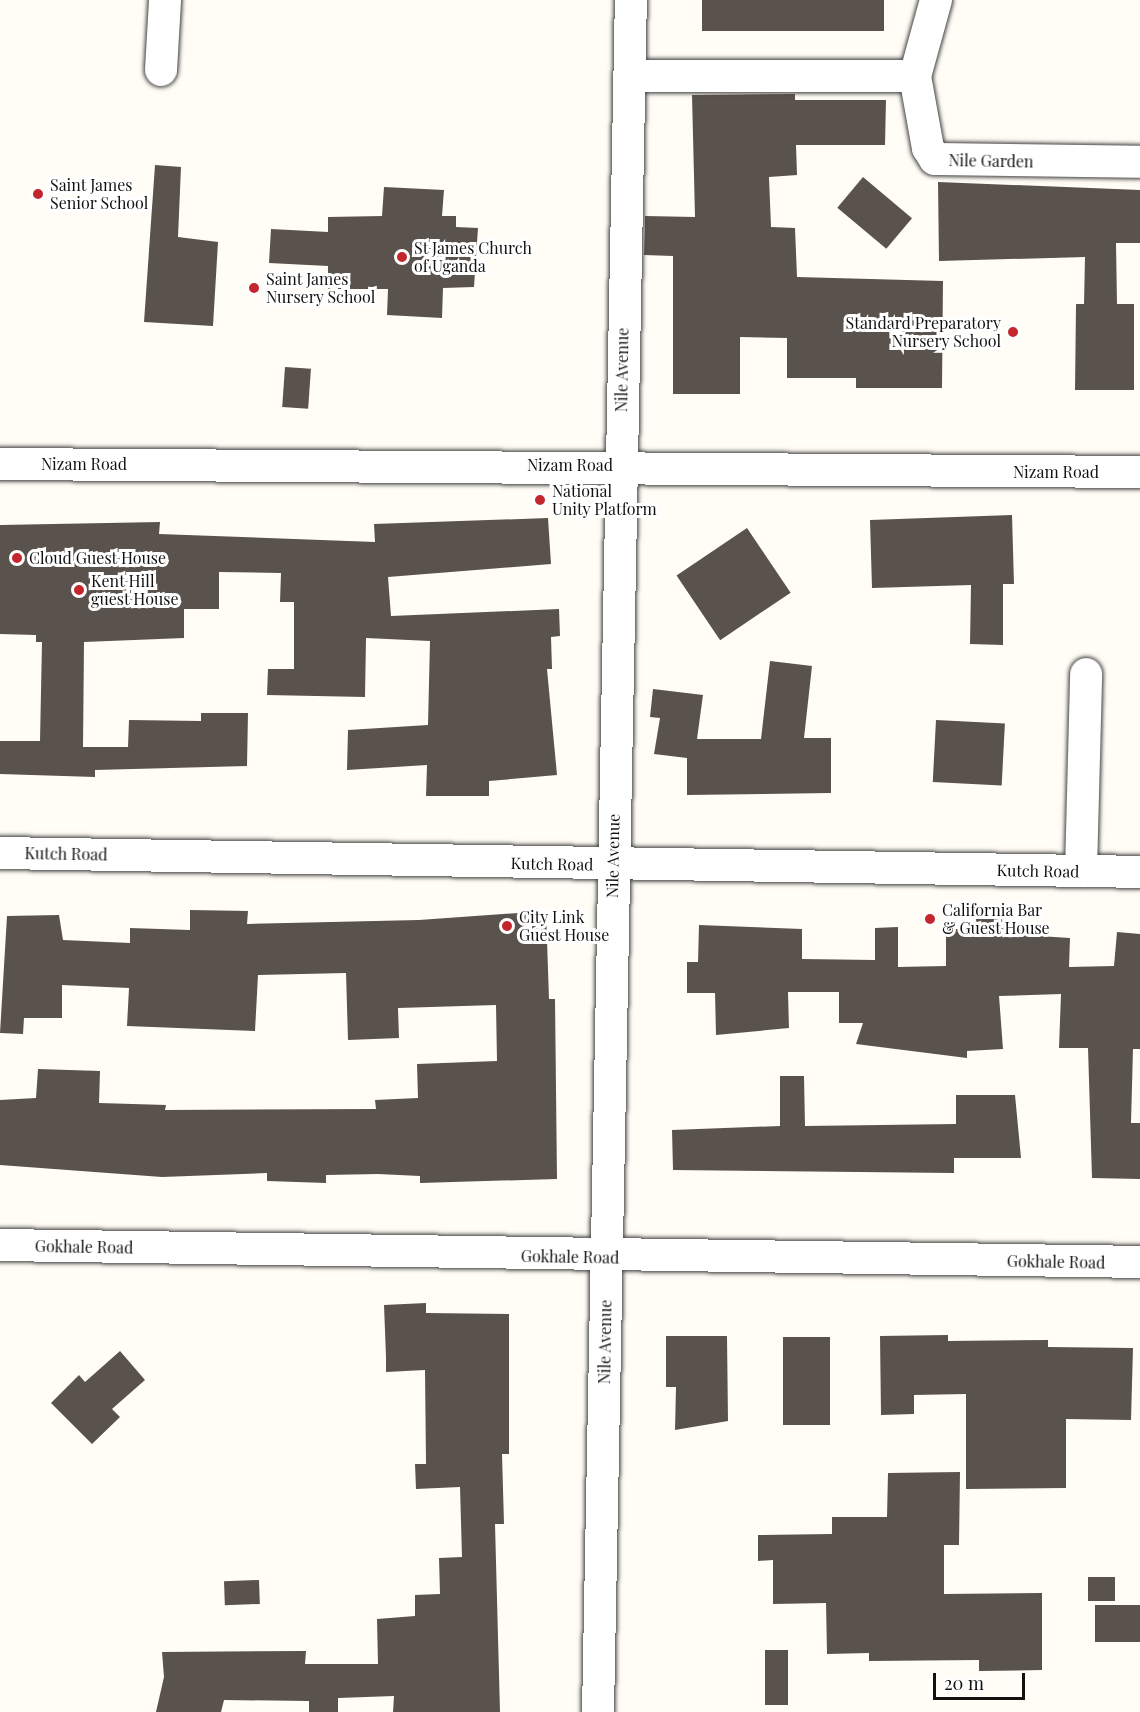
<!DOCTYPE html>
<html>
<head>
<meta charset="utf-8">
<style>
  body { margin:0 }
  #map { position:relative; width:1140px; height:1712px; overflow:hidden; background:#fffdf5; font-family:"Playfair Display",serif }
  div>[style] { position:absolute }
  .building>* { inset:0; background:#5a524d; transform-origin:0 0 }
  .roads { filter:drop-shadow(0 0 2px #444) drop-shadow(0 0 2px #444) }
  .minor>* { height:32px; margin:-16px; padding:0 16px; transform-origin:16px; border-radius:16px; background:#fff }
  .dots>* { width:16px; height:16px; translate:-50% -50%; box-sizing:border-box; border:3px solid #fff; border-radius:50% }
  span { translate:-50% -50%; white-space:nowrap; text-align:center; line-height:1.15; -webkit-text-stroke:6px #fff; paint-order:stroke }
  .street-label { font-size:16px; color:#111 }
  .poi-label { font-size:16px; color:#111 }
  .left { translate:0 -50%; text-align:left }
  .right { translate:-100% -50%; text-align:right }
  .scale { position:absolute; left:933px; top:1673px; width:92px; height:27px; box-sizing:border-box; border:3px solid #111; border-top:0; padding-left:8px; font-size:18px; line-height:21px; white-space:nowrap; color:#111; -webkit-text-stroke:4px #fff; paint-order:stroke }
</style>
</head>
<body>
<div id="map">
  <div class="building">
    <div style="left:702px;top:0;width:182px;height:31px"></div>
    <div style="clip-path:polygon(795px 94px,795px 100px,886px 100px,885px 145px,796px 145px,797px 175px,769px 177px,771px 227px,795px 228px,797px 277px,943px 281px,942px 388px,856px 388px,856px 378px,787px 378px,787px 338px,740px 337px,740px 394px,673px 394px,673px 256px,644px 255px,645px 216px,695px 217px,692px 95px)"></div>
    <div style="clip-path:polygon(155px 165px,181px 167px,178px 237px,218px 242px,213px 326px,144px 322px)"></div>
    <div style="left:863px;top:177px;width:64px;height:40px;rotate:40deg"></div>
    <div style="clip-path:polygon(938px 182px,1140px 190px,1140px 243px,1116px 243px,1117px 304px,1134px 304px,1134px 390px,1075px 390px,1076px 304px,1084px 304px,1085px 257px,939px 261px)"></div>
    <div style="clip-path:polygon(384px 187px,444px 190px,442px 216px,456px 216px,456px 227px,478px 228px,474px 287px,443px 288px,442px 318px,387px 315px,388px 289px,328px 289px,328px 266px,269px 263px,271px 229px,328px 232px,328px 217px,382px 216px)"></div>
    <div style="left:285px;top:367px;width:26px;height:40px;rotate:4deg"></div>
    <div style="clip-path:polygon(1012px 515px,1014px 584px,1003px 584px,1003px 645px,970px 644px,971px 585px,872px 588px,870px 520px)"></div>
    <div style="clip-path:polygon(548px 518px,551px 564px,388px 577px,391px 616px,559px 609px,560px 636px,551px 637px,552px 669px,547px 669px,557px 775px,489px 781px,489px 796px,426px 796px,427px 765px,347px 770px,348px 730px,428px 725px,430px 641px,366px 638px,365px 697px,267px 695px,268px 669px,294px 669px,294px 602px,280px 602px,281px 573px,219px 572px,219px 609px,184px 609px,184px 638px,84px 642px,83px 747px,128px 747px,129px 720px,201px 721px,201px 713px,248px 713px,247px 766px,95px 770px,95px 777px,0 774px,0 741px,40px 741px,42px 642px,36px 642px,36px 635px,0 634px,0 525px,160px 522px,159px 534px,375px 542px,374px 524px)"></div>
    <div style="left:747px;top:528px;width:78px;height:85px;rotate:56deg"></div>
    <div style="clip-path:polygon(770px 661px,812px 666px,804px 738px,831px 738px,831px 793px,687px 795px,687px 758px,654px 754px,660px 718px,650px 717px,653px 689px,703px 695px,697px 739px,761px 739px)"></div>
    <div style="left:936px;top:720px;width:69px;height:62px;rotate:3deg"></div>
    <div style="clip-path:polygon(190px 910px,248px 911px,247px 924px,419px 920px,546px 911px,549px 999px,555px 999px,557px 1179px,420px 1183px,420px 1176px,378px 1174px,326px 1175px,326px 1183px,267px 1181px,267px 1173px,162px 1177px,0 1165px,0 1100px,36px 1098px,38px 1069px,100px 1071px,99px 1103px,166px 1105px,165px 1110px,376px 1109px,375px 1100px,418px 1098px,417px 1064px,497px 1061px,496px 1005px,398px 1008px,399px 1038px,348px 1040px,346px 973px,258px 975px,255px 1031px,127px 1026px,129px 988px,62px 985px,62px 1018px,24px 1018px,23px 1034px,0 1033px,7px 916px,59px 915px,63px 940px,130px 943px,130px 928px,190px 930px)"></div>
    <div style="clip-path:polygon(976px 918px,1008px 918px,1008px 934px,1070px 938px,1069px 967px,1114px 966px,1117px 932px,1140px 934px,1140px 1049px,1133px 1049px,1131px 1123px,1140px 1123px,1140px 1179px,1092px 1178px,1088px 1048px,1059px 1048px,1061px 994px,999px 996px,1003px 1049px,967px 1051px,967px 1058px,856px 1044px,863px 1023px,839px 1023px,839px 992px,788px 992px,789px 1028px,716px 1035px,715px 993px,687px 993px,687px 962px,698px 962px,699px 925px,802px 929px,802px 959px,875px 960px,875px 928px,898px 927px,898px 967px,946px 966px,946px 929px,976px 929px)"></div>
    <div style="clip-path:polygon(780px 1076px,804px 1076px,805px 1126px,956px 1124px,956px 1095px,1015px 1095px,1021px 1158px,954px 1158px,954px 1173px,673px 1170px,672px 1130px,780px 1126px)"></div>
    <div style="clip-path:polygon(426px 1303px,426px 1313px,509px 1314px,509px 1454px,502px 1454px,504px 1524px,495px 1524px,500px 1712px,393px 1712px,394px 1696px,338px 1698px,338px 1712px,309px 1712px,309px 1701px,224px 1700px,221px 1712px,156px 1712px,164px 1677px,162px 1652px,306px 1651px,305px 1664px,378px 1664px,377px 1619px,415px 1616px,415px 1595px,440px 1594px,439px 1558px,462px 1557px,460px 1487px,416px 1489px,415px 1464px,426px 1464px,425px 1370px,386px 1372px,386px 1357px,384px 1305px)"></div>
    <div style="clip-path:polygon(948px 1335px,948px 1341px,1048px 1340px,1048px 1347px,1133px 1348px,1131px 1420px,1066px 1419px,1066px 1488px,966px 1489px,966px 1394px,914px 1395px,914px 1414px,881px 1415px,880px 1336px)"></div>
    <div style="clip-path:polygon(666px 1336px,727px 1336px,728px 1421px,675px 1430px,676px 1387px,666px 1387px)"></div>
    <div style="left:783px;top:1337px;width:47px;height:88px"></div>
    <div style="clip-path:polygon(120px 1351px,145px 1380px,112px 1409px,120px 1417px,92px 1444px,51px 1403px,79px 1375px,85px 1382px)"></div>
    <div style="clip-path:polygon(960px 1472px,959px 1545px,944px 1545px,944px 1594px,1042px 1593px,1042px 1670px,979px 1671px,979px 1660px,869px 1661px,869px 1653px,827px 1654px,826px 1603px,773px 1604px,773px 1560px,758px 1561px,758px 1535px,832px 1534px,832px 1517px,887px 1517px,888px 1473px)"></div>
    <div style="left:1088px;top:1577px;width:27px;height:24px"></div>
    <div style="left:259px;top:1580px;width:24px;height:35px;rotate:88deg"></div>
    <div style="left:1140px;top:1605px;width:37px;height:45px;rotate:90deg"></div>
    <div style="left:765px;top:1650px;width:23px;height:55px"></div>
  </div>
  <div class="roads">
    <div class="minor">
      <div style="left:936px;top:0;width:79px;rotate:105.4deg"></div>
      <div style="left:915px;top:76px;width:73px;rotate:79.8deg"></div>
      <div style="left:928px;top:148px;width:13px;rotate:58deg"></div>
      <div style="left:935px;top:159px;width:205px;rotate:0.8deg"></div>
      <div style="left:161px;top:70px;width:70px;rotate:-86.7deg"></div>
      <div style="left:629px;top:76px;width:286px"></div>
      <div style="left:0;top:464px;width:1140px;rotate:0.4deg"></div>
      <div style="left:0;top:853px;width:1140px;rotate:0.95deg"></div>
      <div style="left:1081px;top:871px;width:197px;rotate:-88.5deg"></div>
      <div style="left:0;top:1245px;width:1140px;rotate:0.85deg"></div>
      <div style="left:598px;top:1712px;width:1712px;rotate:-88.9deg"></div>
    </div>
  </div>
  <div class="dots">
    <div style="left:38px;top:194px;background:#c4262e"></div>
    <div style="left:402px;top:257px;background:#c4262e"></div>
    <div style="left:254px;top:288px;background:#c4262e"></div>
    <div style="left:1013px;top:332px;background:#c4262e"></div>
    <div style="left:540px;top:500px;background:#c4262e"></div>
    <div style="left:17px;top:558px;background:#c4262e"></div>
    <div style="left:79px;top:590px;background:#c4262e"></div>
    <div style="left:930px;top:919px;background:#c4262e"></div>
    <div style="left:507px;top:926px;background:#c4262e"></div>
  </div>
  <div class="street-label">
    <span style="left:991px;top:161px;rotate:1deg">Nile Garden</span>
    <span style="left:622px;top:370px;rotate:-89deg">Nile Avenue</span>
    <span style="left:84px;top:464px">Nizam Road</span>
    <span style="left:570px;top:465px">Nizam Road</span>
    <span style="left:1056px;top:472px">Nizam Road</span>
    <span style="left:66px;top:854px;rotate:1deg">Kutch Road</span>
    <span style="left:613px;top:856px;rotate:-89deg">Nile Avenue</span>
    <span style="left:552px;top:864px;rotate:1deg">Kutch Road</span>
    <span style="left:1038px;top:871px;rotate:1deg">Kutch Road</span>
    <span style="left:84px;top:1247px;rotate:1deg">Gokhale Road</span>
    <span style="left:570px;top:1257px;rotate:1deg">Gokhale Road</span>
    <span style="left:1056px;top:1262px;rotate:1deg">Gokhale Road</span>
    <span style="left:605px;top:1342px;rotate:-89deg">Nile Avenue</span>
  </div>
  <div class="poi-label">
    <span class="left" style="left:50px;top:194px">Saint James<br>Senior School</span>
    <span class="left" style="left:414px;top:257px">St James Church<br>of Uganda</span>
    <span class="left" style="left:266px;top:288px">Saint James<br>Nursery School</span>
    <span class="right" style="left:1001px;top:332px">Standard Preparatory<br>Nursery School</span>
    <span class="left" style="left:552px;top:500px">National<br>Unity Platform</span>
    <span class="left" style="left:29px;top:558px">Cloud Guest House</span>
    <span class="left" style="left:91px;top:590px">Kent Hill<br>guest House</span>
    <span class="left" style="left:942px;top:919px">California Bar<br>&amp; Guest House</span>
    <span class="left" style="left:519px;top:926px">City Link<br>Guest House</span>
  </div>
  <div class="scale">20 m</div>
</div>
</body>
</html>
